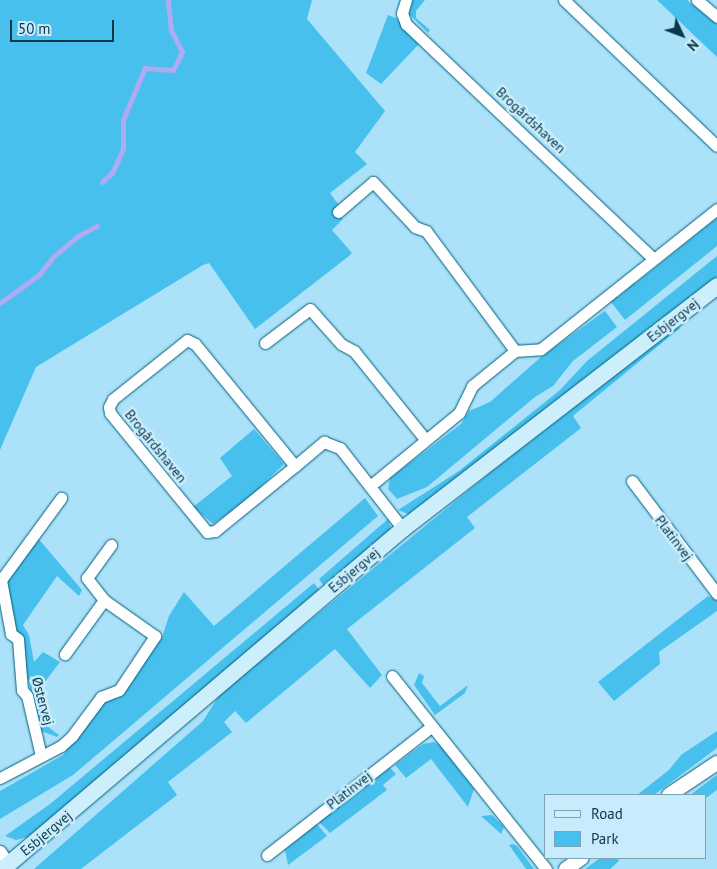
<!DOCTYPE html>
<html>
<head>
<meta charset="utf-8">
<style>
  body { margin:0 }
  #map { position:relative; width:717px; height:869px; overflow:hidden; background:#abe2fa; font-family:"PT Sans",sans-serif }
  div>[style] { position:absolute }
  .green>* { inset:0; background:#48c0ed }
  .stream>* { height:4.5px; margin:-2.25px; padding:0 2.25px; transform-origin:2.25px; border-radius:2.25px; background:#aeaaf4 }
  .roads { filter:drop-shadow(0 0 1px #025e7a) drop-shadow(0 0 1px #025e7a) }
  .minor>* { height:11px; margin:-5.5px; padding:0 5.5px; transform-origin:5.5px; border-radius:5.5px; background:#fff }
  .tertiary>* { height:14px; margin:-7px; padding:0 7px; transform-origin:7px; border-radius:7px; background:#fff }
  .secondary>* { height:16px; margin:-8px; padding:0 8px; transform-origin:8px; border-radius:8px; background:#cdeffc }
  span { translate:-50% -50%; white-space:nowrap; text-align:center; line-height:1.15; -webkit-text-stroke:5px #c8ecfc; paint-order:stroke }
  .street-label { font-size:14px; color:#0b3747 }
  .legend { position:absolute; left:544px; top:794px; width:162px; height:65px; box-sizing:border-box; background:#c8ecfc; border:1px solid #7ca4b4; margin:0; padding:6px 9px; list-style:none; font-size:15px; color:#0b3747 }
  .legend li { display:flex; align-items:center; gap:10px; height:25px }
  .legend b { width:25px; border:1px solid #7ca4b4 }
  .north { position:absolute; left:657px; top:10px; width:50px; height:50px; -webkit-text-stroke:4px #c8ecfc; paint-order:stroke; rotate:133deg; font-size:14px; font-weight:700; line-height:20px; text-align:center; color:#0b3747 }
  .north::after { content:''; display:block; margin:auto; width:18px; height:22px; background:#0b3747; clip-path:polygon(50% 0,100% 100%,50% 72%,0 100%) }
  .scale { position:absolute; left:10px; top:20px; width:104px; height:22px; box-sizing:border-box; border:2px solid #0b3747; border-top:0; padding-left:6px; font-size:15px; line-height:18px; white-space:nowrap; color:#0b3747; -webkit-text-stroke:4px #c8ecfc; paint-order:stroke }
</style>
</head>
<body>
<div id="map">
  <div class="green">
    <div style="clip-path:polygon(0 0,312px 0,307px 19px,385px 111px,355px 152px,367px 164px,330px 193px,338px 204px,334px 210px,343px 219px,332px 230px,352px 253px,349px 256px,255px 329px,209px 263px,203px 265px,36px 367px,0 450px)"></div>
    <div style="clip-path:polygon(412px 0,425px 0,416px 11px,416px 18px,430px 30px,428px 33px,409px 14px)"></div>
    <div style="clip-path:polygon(657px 0,687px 0,717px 24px,717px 57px)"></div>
    <div style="clip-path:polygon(388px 15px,396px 18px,420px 43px,381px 84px,366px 73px)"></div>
    <div style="clip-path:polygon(717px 218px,717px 246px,625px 320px,611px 302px,612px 296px,618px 297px,630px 287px,628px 283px,636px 283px)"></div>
    <div style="clip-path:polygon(717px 256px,717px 277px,708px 284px,413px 516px,398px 510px,459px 471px,560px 390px,587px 361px)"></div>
    <div style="clip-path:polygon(605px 311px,617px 327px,573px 361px,553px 386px,535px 397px,427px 487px,397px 499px,388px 489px,390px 478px,461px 424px,469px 411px,490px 402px,541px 357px)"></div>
    <div style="clip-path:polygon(678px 326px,680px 328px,573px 416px,581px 428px,467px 517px,475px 528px,347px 629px,382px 675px,370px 688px,335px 649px,246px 723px,235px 711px,224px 722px,232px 732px,168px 782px,177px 795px,81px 869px,34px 869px,203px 721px,220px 694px,491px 472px)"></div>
    <div style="clip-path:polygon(254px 429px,284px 464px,245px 502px,213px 524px,193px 507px,232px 476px,220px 458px)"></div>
    <div style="clip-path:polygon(365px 498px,378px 516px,73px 775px,0 819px,0 791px,63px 755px,103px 702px,121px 697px,162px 637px,169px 616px,184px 592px,214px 626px)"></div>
    <div style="clip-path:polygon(388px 519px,391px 528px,388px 535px,325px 588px,319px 579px)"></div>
    <div style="clip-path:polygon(37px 537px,82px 590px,79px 596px,57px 576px,23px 625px,29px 635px,34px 662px,43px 652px,60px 662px,38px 691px,47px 726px,59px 735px,57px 737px,41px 731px,16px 633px,7px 581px)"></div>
    <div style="clip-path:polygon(314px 583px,320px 591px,28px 837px,16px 840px,5px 836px,50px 804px)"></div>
    <div style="clip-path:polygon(708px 596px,717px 600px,717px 611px,659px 652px,660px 664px,614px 701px,598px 682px)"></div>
    <div style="clip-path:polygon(419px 673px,424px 676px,422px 683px,440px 706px,468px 685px,465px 693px,435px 715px,414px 685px)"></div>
    <div style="clip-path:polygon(717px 731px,717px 748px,654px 795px,637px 795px,669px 770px,681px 755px)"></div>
    <div style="clip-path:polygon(434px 742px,441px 746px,474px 789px,468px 807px,431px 759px,406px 778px,395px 765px,423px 744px)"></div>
    <div style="clip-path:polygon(390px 768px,396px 774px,383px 785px,387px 790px,330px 833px,319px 822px)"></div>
    <div style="clip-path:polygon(717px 775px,717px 790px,706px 798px,706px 795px,690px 795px)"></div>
    <div style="clip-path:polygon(492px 815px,504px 827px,501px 834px,481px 816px)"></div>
    <div style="clip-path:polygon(317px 824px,327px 836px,288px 865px,285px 850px)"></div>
    <div style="clip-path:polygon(513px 844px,517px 846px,534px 869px,526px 869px,509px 845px)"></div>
    <div style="clip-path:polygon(600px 858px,618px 858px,619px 861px,610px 869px,585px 869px)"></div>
  </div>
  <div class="stream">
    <div style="left:102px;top:182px;width:13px;rotate:-42deg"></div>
    <div style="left:112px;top:173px;width:26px;rotate:-65deg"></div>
    <div style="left:123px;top:149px;width:29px;rotate:-90deg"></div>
    <div style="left:123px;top:120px;width:56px;rotate:-67.1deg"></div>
    <div style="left:145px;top:68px;width:28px;rotate:4deg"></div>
    <div style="left:173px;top:70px;width:20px;rotate:-63deg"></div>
    <div style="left:182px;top:52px;width:25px;rotate:-117deg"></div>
    <div style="left:171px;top:30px;width:30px;rotate:-96deg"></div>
    <div style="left:0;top:303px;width:48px;rotate:-35.7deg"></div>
    <div style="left:39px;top:275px;width:23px;rotate:-52deg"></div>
    <div style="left:53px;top:257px;width:33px;rotate:-40deg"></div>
    <div style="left:78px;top:236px;width:21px;rotate:-28deg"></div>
  </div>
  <div class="roads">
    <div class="minor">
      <div style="left:406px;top:0;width:14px;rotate:107deg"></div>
      <div style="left:402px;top:13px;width:12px;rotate:70deg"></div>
      <div style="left:406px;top:24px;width:340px;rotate:43.5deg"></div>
      <div style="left:564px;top:0;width:211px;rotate:43.7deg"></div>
      <div style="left:697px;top:0;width:26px;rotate:40deg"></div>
      <div style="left:338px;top:212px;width:46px;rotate:-40.6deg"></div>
      <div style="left:373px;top:182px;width:62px;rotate:47deg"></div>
      <div style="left:415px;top:227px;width:12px;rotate:20deg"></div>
      <div style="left:426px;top:231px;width:149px;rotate:53.4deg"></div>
      <div style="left:265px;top:343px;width:56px;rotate:-37.1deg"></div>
      <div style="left:310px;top:309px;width:47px;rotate:48.5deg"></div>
      <div style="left:341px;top:344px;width:15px;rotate:28deg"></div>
      <div style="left:354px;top:351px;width:113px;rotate:51.1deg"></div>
      <div style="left:295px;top:466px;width:158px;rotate:-129.3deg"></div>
      <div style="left:195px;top:344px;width:9px;rotate:-153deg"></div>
      <div style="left:187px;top:340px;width:95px;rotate:141.4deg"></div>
      <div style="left:113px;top:399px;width:9px;rotate:117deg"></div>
      <div style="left:109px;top:407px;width:6px;rotate:81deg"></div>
      <div style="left:110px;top:413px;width:154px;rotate:50.8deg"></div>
      <div style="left:207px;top:532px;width:8px;rotate:-7deg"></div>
      <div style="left:215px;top:531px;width:103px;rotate:-39.1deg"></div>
      <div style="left:295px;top:466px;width:38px;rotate:-40deg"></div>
      <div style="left:324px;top:442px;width:17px;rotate:21deg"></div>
      <div style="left:340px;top:448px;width:103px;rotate:52.1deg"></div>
      <div style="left:632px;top:481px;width:141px;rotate:53deg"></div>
      <div style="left:370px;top:486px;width:115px;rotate:-39.4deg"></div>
      <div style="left:459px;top:413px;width:30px;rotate:-64deg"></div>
      <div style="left:472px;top:386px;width:55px;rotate:-39.1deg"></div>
      <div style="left:515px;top:351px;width:26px;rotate:-4deg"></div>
      <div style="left:541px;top:349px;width:225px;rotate:-38.5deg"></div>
      <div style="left:104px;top:600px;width:28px;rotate:-128deg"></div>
      <div style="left:87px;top:578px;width:41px;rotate:-54deg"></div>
      <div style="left:392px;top:676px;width:247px;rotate:51.4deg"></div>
      <div style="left:41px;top:756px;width:62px;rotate:-103.1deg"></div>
      <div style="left:27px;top:696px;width:8px;rotate:-130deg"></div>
      <div style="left:22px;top:690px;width:51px;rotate:-94.5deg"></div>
      <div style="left:18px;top:639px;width:9px;rotate:-144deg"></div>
      <div style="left:11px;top:634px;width:55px;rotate:-100.5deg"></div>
      <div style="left:1px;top:580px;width:102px;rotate:-53.8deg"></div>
      <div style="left:0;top:778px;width:69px;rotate:-27.7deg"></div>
      <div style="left:61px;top:746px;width:15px;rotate:-42deg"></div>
      <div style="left:72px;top:736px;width:49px;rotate:-53.4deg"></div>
      <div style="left:101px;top:697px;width:19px;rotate:-21deg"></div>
      <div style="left:119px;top:690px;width:65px;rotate:-56.3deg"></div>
      <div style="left:155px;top:636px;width:62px;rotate:-144.8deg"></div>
      <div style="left:104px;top:600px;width:67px;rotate:125.8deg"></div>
      <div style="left:0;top:851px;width:16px;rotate:55deg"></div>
      <div style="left:267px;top:855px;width:209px;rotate:-38deg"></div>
    </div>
    <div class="tertiary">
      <div style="left:669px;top:795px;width:58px;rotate:-33.7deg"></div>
      <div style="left:566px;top:869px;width:19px;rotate:-35deg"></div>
    </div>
    <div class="secondary">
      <div style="left:3px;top:869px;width:525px;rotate:-40.36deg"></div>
      <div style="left:403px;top:529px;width:397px;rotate:-37.7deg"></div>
    </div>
  </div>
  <div class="street-label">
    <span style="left:531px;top:120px;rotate:43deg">Brogårdshaven</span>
    <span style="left:673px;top:320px;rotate:-38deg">Esbjergvej</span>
    <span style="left:156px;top:446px;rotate:51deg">Brogårdshaven</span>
    <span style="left:674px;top:538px;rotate:53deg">Platinvej</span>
    <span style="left:354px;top:570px;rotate:-40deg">Esbjergvej</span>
    <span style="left:43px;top:701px;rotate:75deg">Østervej</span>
    <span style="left:349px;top:790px;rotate:-38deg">Platinvej</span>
    <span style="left:46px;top:833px;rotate:-40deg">Esbjergvej</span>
  </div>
  <ul class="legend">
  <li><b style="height:6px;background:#cdeffc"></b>Road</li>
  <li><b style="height:14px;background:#48c0ed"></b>Park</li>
  </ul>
  <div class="north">N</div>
  <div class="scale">50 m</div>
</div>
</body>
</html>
